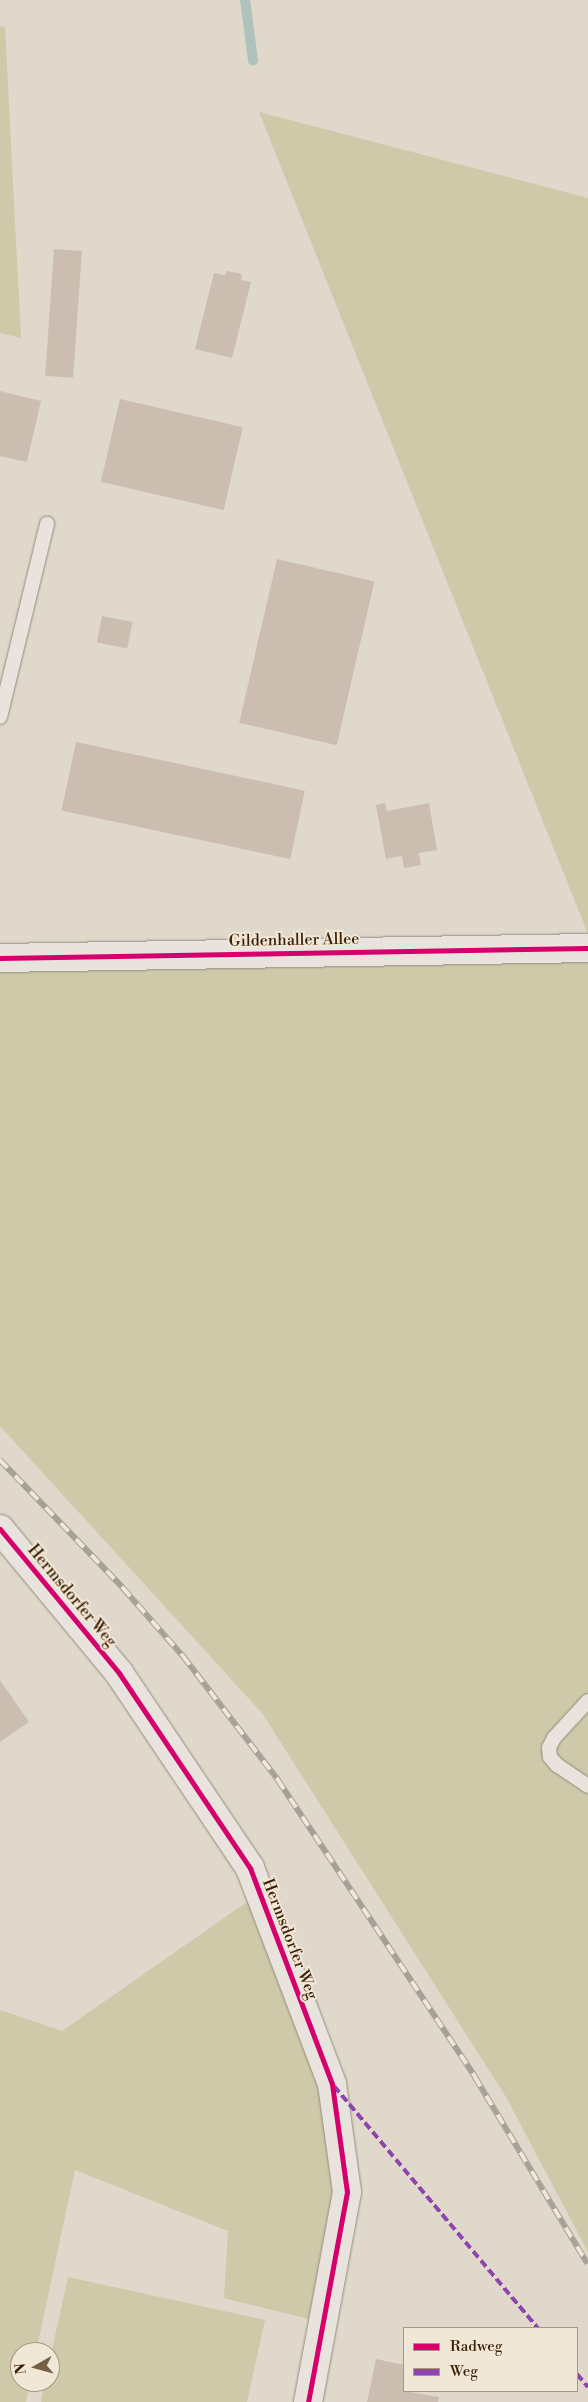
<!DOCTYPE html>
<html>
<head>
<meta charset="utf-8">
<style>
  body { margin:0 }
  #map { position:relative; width:588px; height:2402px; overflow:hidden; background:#e0d8ca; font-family:"Libre Bodoni",serif }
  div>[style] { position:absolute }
  .green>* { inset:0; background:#cec9a8 }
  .stream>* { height:10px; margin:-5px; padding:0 5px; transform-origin:5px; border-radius:5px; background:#adc3bb }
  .building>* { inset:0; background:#cbbeb1; transform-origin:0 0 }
  .roads { filter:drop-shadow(0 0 1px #948c80) drop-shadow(0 0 1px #948c80) }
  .lane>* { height:14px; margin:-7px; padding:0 7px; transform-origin:7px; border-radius:7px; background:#e8e3dc }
  .street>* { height:28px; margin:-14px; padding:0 14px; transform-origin:14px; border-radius:14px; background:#e8e3dc }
  .rail>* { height:5.5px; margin-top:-2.75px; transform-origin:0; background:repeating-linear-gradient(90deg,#f1e7d7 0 11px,#a6a098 0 22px); box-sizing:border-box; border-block:1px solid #a6a098 }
  .quiet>* { height:4px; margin-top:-2px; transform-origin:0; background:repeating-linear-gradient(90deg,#8e44ad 0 8px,transparent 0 12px) }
  .cycleway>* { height:5px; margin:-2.5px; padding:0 2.5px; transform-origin:2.5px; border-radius:2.5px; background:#d6006c }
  span { translate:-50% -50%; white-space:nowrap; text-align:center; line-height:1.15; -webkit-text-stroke:4px #f1e7d7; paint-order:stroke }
  .street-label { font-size:16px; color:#3b1e04 }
  .legend { position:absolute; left:403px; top:2327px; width:175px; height:65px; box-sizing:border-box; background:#f1e7d7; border:1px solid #a89783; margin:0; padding:6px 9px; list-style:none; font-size:15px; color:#3b1e04 }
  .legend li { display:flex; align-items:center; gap:10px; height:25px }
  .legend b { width:25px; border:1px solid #a89783 }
  .north { position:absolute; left:10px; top:2342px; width:50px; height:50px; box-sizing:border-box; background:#f1e7d7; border:1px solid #a89783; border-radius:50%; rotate:263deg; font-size:14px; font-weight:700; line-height:20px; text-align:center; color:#3b1e04 }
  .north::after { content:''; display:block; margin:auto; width:18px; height:22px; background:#755f49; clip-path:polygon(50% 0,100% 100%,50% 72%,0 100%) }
</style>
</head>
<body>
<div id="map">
  <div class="green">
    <div style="clip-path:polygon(0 26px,5px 27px,21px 338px,0 333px)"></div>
    <div style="clip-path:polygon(259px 112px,588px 198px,588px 934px)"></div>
    <div style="clip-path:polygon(588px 943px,588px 2252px,506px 2097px,262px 1713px,0 1426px,0 954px)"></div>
    <div style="clip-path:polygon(254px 1897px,323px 2085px,335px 2193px,313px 2320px,224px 2298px,228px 2231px,75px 2170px,36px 2352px,20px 2352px,20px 2382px,30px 2382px,26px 2402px,0 2402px,0 2010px,62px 2031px)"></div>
    <div style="clip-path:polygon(68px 2277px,265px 2320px,247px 2402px,41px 2402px,45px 2382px,50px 2382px,50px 2359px)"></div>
  </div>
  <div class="stream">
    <div style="left:245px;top:0;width:61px;rotate:82.4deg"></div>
  </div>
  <div class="building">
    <div style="left:54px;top:249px;width:28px;height:127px;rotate:4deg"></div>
    <div style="clip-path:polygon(227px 271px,242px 274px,241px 280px,251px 282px,232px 358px,195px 349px,214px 273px,225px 275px)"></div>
    <div style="clip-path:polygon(0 391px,41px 401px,27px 462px,0 456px)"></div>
    <div style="left:120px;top:399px;width:126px;height:85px;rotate:13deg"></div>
    <div style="left:277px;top:559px;width:100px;height:168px;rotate:13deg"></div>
    <div style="left:102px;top:616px;width:31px;height:27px;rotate:11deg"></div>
    <div style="left:76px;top:742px;width:234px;height:70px;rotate:12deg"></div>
    <div style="clip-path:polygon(385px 803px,387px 811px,429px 803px,437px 850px,419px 853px,421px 865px,404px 868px,402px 856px,386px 859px,376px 805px)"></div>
    <div style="clip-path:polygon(0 1680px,29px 1722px,0 1742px)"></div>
    <div style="clip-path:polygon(376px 2359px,404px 2365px,404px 2391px,439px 2397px,438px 2402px,367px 2402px)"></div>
  </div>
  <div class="roads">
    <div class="lane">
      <div style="left:0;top:717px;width:199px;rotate:-76.3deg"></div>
      <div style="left:588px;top:1701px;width:50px;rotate:132.6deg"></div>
      <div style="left:554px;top:1738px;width:11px;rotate:117deg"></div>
      <div style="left:549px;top:1748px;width:9px;rotate:84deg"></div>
      <div style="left:550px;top:1757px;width:11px;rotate:49deg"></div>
      <div style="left:557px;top:1765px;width:37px;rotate:34deg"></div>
    </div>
    <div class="street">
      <div style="left:0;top:958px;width:588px;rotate:-0.97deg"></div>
      <div style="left:0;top:1529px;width:187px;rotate:50.4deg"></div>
      <div style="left:119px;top:1673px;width:235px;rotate:56.1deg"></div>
      <div style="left:250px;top:1868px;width:231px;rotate:69.2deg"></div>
      <div style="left:332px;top:2084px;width:109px;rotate:82.1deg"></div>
      <div style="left:347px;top:2192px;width:214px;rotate:100.5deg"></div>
    </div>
  </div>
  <div class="rail">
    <div style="left:0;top:1460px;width:178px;rotate:46.1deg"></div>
    <div style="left:123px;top:1588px;width:91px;rotate:48.6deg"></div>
    <div style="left:183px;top:1656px;width:156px;rotate:52.5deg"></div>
    <div style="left:278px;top:1780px;width:356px;rotate:56.4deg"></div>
    <div style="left:475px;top:2077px;width:218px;rotate:58.9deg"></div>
  </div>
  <div class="quiet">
    <div style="left:334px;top:2086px;width:317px;rotate:49.9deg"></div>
    <div style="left:577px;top:2374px;width:17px;rotate:50deg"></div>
  </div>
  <div class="cycleway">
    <div style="left:0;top:958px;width:588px;rotate:-0.97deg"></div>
    <div style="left:0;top:1529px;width:187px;rotate:50.4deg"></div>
    <div style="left:119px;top:1673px;width:235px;rotate:56.1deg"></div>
    <div style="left:250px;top:1868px;width:231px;rotate:69.2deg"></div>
    <div style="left:332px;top:2084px;width:109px;rotate:82.1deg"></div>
    <div style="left:347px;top:2192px;width:214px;rotate:100.5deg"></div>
  </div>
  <div class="street-label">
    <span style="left:294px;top:940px;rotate:-1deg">Gildenhaller Allee</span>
    <span style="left:72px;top:1596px;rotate:50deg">Hermsdorfer Weg</span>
    <span style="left:290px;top:1939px;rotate:69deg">Hermsdorfer Weg</span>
  </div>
  <ul class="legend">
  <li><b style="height:6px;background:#d6006c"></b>Radweg</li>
  <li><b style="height:6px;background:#8e44ad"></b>Weg</li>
  </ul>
  <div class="north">N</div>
</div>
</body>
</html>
